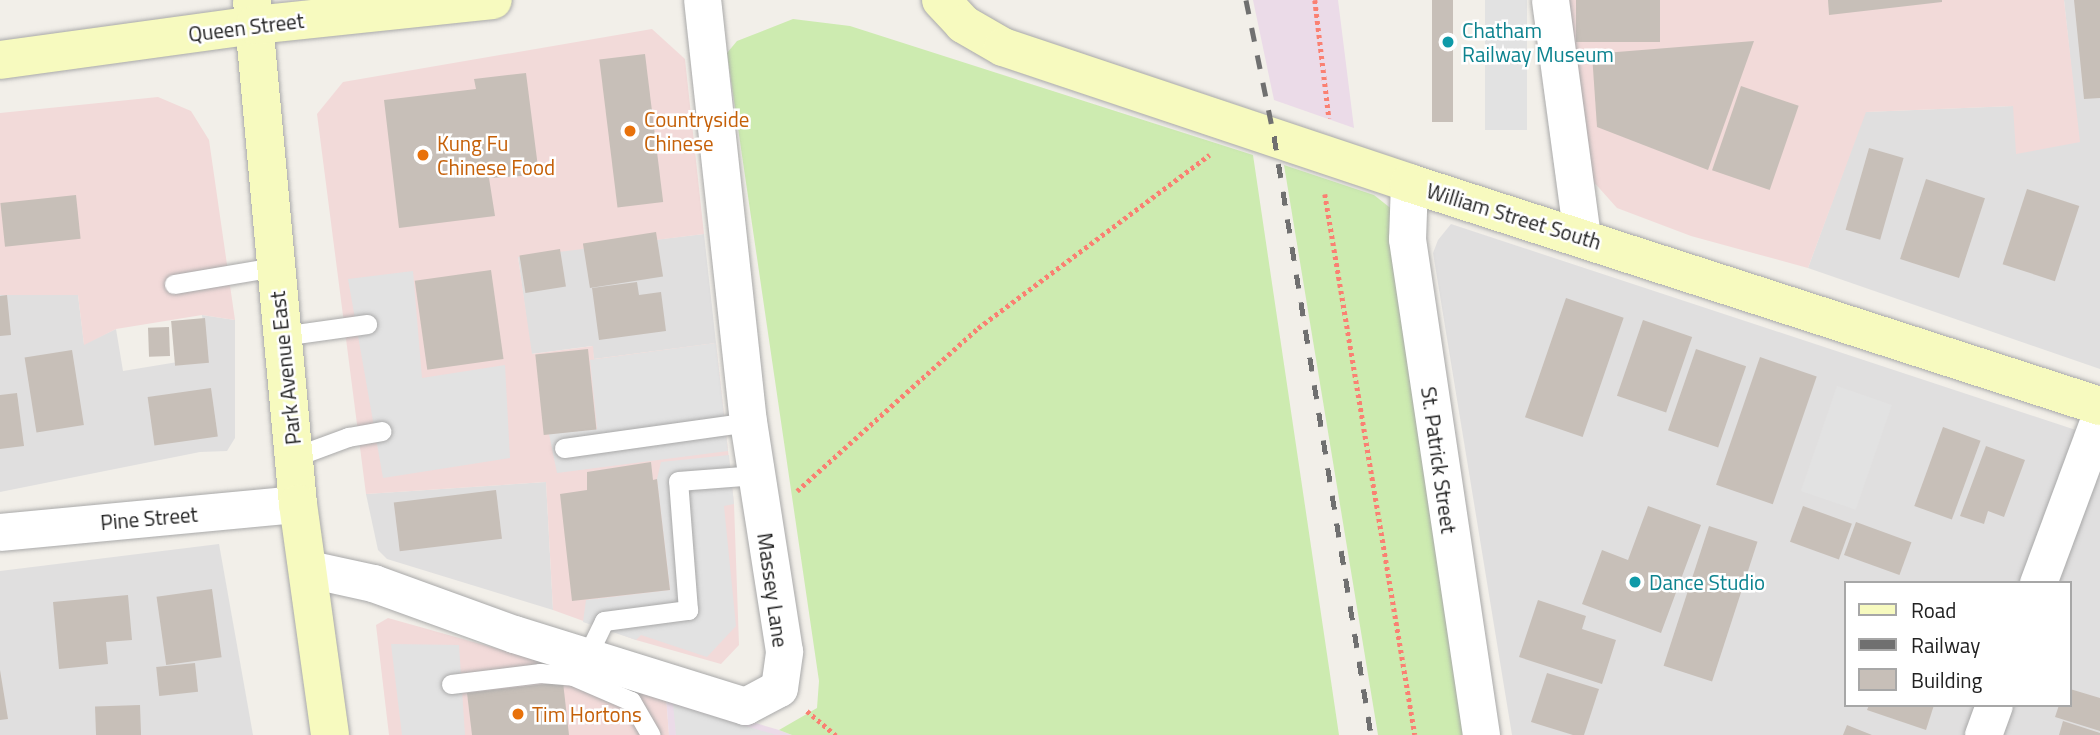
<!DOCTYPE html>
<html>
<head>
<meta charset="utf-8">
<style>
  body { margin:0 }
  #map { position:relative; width:2100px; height:735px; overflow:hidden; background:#f2efe9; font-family:"Titillium Web",sans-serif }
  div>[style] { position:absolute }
  .residential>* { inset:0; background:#e0dfdf }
  .commercial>* { inset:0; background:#f2dad9 }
  .industrial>* { inset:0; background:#ebdbe8 }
  .grass>* { inset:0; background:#cdebb0 }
  .parking>* { inset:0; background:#e2e2e2; transform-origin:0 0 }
  .building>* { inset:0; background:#c7bfb8; transform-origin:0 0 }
  .path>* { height:4.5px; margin-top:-2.25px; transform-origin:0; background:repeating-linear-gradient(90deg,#fa8072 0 3.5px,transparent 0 7px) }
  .roads { filter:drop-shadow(0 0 2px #a9a9a9) drop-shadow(0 0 2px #a9a9a9) }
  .lane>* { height:19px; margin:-9.5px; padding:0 9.5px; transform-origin:9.5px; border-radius:9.5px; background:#fff }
  .street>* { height:37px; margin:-18.5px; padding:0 18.5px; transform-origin:18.5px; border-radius:18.5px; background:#fff }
  .secondary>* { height:38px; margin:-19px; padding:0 19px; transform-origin:19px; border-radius:19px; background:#f7fabf }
  .rail>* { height:5px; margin-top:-2.5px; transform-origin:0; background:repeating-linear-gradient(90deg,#707070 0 14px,transparent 0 28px) }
  .dots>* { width:19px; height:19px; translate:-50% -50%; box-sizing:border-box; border:4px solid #fff; border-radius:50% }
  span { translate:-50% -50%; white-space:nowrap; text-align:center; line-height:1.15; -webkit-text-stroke:5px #fff; paint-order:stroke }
  .street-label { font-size:21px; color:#222 }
  .culture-label { font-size:21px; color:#0d838f }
  .left { translate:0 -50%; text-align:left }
  .food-label { font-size:21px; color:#c56008 }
  .legend { position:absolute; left:1844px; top:581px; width:228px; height:126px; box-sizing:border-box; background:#fff; border:2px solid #a7a7a7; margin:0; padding:9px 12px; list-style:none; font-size:21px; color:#222 }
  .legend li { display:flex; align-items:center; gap:14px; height:35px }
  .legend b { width:35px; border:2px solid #a7a7a7 }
</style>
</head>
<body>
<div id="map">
  <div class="residential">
    <div style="clip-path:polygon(2064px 0,2100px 0,2100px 369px,1808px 268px,1865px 112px,2013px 106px,2079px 142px)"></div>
    <div style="clip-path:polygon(evenodd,1451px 224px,2100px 438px,2100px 735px,1512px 735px,1433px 253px,1438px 240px,1451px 224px,1846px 583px,2070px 583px,2070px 705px,1846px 705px,1846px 583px)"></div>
    <div style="clip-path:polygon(704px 234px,716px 343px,594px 359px,592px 346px,531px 354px,518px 256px)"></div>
    <div style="clip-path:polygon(0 295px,78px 295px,84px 344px,116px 329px,123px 371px,208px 357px,202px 315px,235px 320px,235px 438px,227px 451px,200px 452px,0 492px)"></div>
    <div style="clip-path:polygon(546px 482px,553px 610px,387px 559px,378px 550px,366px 494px)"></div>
    <div style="clip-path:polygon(219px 544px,253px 735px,0 735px,0 571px)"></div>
  </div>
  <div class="commercial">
    <div style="clip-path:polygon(1569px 0,2064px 0,2080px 142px,2016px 154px,2013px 106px,1866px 112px,1808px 268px,1691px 236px,1617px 208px,1592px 180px)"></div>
    <div style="clip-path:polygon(652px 29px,685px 59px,704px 234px,518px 257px,532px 354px,593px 346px,594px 359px,716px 343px,734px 504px,739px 645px,721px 664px,636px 640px,553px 610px,546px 482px,366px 494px,317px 114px,343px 82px)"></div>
    <div style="clip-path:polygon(158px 97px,191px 111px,209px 140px,235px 320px,202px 315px,116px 329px,84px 345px,78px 295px,0 295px,0 113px)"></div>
    <div style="clip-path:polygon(388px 618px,666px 696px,669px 735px,389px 735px,376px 625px)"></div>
  </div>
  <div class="industrial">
    <div style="clip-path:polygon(1253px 0,1338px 0,1354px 128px,1274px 100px)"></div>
    <div style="clip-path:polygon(666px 696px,779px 730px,792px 735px,669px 735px)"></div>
  </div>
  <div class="grass">
    <div style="clip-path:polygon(793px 19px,850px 26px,1253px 155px,1339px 735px,792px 735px,779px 730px,817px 708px,819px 681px,727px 53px,737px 41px)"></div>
    <div style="clip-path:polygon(1284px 165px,1374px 195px,1398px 214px,1489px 735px,1378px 735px)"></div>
  </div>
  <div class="parking">
    <div style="left:1485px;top:0;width:42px;height:130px"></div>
    <div style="clip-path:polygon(413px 271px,422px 378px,505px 365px,510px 458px,383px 478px,348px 279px)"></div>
    <div style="clip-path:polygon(716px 343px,728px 451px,557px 473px,549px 434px,597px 429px,590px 360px)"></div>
    <div style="left:1837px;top:386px;width:58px;height:111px;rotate:19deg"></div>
    <div style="clip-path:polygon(729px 455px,734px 504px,724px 506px,736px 626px,707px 657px,641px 635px,636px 640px,583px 622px,586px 600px,670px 590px,657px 479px,661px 462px)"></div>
    <div style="clip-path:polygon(391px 644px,459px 645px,465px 735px,402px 735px)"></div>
    <div style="clip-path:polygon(673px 704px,776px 735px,676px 735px)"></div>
  </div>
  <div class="building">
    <div style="left:1432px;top:0;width:21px;height:122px"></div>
    <div style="left:1576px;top:0;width:84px;height:42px"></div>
    <div style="clip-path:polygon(1828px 0,1942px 0,1942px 2px,1829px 15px)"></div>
    <div style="clip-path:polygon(2074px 0,2100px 0,2100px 98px,2084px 99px)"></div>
    <div style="clip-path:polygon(1754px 41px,1708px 170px,1597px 127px,1592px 54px)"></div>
    <div style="left:645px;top:54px;width:149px;height:46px;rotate:83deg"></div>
    <div style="clip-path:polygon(526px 73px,539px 175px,489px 178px,495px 216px,399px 228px,384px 100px,476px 89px,474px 79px)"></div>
    <div style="left:1741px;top:86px;width:61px;height:89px;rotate:19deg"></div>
    <div style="left:1869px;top:148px;width:36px;height:85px;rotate:16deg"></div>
    <div style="left:1926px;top:179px;width:62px;height:84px;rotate:18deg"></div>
    <div style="left:2027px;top:189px;width:55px;height:79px;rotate:18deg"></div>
    <div style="left:76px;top:195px;width:44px;height:76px;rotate:84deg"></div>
    <div style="left:656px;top:232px;width:45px;height:74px;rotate:81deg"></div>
    <div style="left:560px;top:249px;width:38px;height:41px;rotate:81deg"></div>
    <div style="left:491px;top:270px;width:90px;height:77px;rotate:82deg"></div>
    <div style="clip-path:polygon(637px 282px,639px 295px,661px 292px,666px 331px,599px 340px,592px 288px)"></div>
    <div style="clip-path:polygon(7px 295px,11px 335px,0 336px,0 296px)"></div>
    <div style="left:1566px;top:298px;width:61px;height:126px;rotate:19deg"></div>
    <div style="left:205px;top:318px;width:45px;height:34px;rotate:85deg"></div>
    <div style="left:1643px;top:320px;width:52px;height:80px;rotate:19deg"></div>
    <div style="left:169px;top:327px;width:29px;height:21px;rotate:88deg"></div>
    <div style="left:588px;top:349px;width:81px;height:53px;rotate:84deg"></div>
    <div style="left:1696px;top:349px;width:53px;height:86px;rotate:19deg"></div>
    <div style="left:72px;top:350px;width:76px;height:48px;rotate:81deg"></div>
    <div style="left:1760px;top:357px;width:60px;height:135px;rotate:19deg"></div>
    <div style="left:211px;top:388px;width:49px;height:64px;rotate:82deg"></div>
    <div style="clip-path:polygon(17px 393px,24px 446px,0 449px,0 395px)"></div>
    <div style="left:1943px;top:427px;width:40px;height:84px;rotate:20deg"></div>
    <div style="clip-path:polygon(1986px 446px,2025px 460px,2004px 517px,1988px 511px,1984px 524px,1960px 516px)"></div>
    <div style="clip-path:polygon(651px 462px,653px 480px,657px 479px,670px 590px,572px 601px,560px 494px,587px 490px,587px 472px)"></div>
    <div style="left:496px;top:490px;width:49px;height:103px;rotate:83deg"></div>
    <div style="clip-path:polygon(1648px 506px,1701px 525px,1661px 633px,1582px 604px,1602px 550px,1628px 560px)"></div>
    <div style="left:1803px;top:506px;width:52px;height:38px;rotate:20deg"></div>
    <div style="left:1856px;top:522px;width:59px;height:35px;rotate:20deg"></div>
    <div style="left:1709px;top:526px;width:51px;height:147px;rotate:18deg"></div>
    <div style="left:212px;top:589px;width:69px;height:56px;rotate:82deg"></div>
    <div style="clip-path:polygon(128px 595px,132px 640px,106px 642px,108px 664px,59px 669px,53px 602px)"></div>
    <div style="clip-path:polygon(1538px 600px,1586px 616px,1582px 629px,1616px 640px,1602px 684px,1519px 657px)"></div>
    <div style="left:195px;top:663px;width:29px;height:39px;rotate:84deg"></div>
    <div style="clip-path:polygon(0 670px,8px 719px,0 720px)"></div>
    <div style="clip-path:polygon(1547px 673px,1599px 689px,1584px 735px,1573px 735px,1531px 722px)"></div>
    <div style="clip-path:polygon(563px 682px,569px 735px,472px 735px,467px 693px)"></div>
    <div style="clip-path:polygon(2070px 689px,2100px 698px,2100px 731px,2055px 717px,2059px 705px,2070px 705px)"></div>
    <div style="left:140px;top:705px;width:30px;height:45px;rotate:88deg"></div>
    <div style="clip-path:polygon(1869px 705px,1934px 705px,1926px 730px,1867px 710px)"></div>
    <div style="clip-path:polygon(2063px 721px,2100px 733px,2100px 735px,2059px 735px)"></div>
    <div style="clip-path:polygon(1847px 725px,1872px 735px,1843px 735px)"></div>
  </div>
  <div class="path">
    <div style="left:1315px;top:0;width:119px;rotate:83.2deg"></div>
    <div style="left:1325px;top:194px;width:548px;rotate:80.55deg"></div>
    <div style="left:797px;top:491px;width:244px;rotate:-42deg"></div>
    <div style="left:978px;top:328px;width:289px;rotate:-36.8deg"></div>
    <div style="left:807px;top:711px;width:38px;rotate:40deg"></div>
  </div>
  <div class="roads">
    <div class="lane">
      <div style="left:174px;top:284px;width:102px;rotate:-9.6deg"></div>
      <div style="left:282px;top:336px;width:86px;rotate:-8deg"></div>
      <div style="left:564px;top:448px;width:186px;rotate:-8deg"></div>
      <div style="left:294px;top:457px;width:58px;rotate:-20.3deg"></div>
      <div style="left:348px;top:437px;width:34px;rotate:-10deg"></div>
      <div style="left:587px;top:656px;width:39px;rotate:-64deg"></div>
      <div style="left:604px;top:621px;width:85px;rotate:-7.5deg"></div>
      <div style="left:688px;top:610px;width:129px;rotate:-94.4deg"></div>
      <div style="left:678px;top:481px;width:78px;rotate:-4.4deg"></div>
      <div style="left:451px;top:684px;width:90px;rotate:-7deg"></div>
      <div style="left:540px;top:673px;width:33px;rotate:5deg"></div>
      <div style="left:573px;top:676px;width:63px;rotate:23.3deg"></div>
      <div style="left:631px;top:701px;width:39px;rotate:60deg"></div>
    </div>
    <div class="street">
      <div style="left:1550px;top:0;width:239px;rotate:82.3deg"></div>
      <div style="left:1409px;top:183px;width:56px;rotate:92deg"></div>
      <div style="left:1407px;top:239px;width:501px;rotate:81.51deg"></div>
      <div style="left:0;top:532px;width:299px;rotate:-5.4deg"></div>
      <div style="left:309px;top:569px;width:66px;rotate:12.3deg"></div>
      <div style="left:373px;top:583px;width:150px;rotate:19.9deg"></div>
      <div style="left:514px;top:634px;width:242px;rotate:17.3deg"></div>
      <div style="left:745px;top:706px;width:38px;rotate:-28deg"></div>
      <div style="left:779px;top:688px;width:37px;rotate:-82deg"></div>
      <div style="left:784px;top:651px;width:232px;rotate:-98.9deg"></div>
      <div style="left:748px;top:422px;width:424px;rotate:-96.2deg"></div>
      <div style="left:2038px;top:583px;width:178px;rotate:-69.6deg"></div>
      <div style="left:1983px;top:735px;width:32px;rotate:-70deg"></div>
    </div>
    <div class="secondary">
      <div style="left:252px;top:0;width:506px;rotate:84.79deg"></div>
      <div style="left:298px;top:504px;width:233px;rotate:82.1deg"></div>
      <div style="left:941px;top:0;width:33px;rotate:47deg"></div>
      <div style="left:963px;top:24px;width:46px;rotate:29.9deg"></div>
      <div style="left:1003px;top:47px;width:428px;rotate:18.5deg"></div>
      <div style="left:1409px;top:183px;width:726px;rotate:17.89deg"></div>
      <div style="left:0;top:60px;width:257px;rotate:-7.8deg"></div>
      <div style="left:255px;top:25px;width:239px;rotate:-6deg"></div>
    </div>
  </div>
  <div class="rail">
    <div style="left:1246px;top:0;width:139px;rotate:78.4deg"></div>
    <div style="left:1274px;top:136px;width:607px;rotate:80.8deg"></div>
  </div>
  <div class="dots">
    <div style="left:1448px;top:42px;background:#0f9aa8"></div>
    <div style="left:630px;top:131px;background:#e8710a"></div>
    <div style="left:423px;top:155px;background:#e8710a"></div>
    <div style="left:1635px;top:582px;background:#0f9aa8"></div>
    <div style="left:518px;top:714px;background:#e8710a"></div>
  </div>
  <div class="street-label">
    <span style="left:246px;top:27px;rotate:-7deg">Queen Street</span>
    <span style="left:1514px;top:216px;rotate:17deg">William Street South</span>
    <span style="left:285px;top:368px;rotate:-96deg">Park Avenue East</span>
    <span style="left:1439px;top:460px;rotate:82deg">St. Patrick Street</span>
    <span style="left:149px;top:518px;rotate:-5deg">Pine Street</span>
    <span style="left:773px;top:590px;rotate:82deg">Massey Lane</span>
  </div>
  <div class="culture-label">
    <span class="left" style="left:1462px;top:42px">Chatham<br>Railway Museum</span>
    <span class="left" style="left:1649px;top:582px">Dance Studio</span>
  </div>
  <div class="food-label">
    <span class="left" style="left:644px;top:131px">Countryside<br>Chinese</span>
    <span class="left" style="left:437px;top:155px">Kung Fu<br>Chinese Food</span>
    <span class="left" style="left:532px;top:714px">Tim Hortons</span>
  </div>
  <ul class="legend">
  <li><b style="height:9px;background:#f7fabf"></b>Road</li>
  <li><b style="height:9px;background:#707070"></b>Railway</li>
  <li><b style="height:19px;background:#c7bfb8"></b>Building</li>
  </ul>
</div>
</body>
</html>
